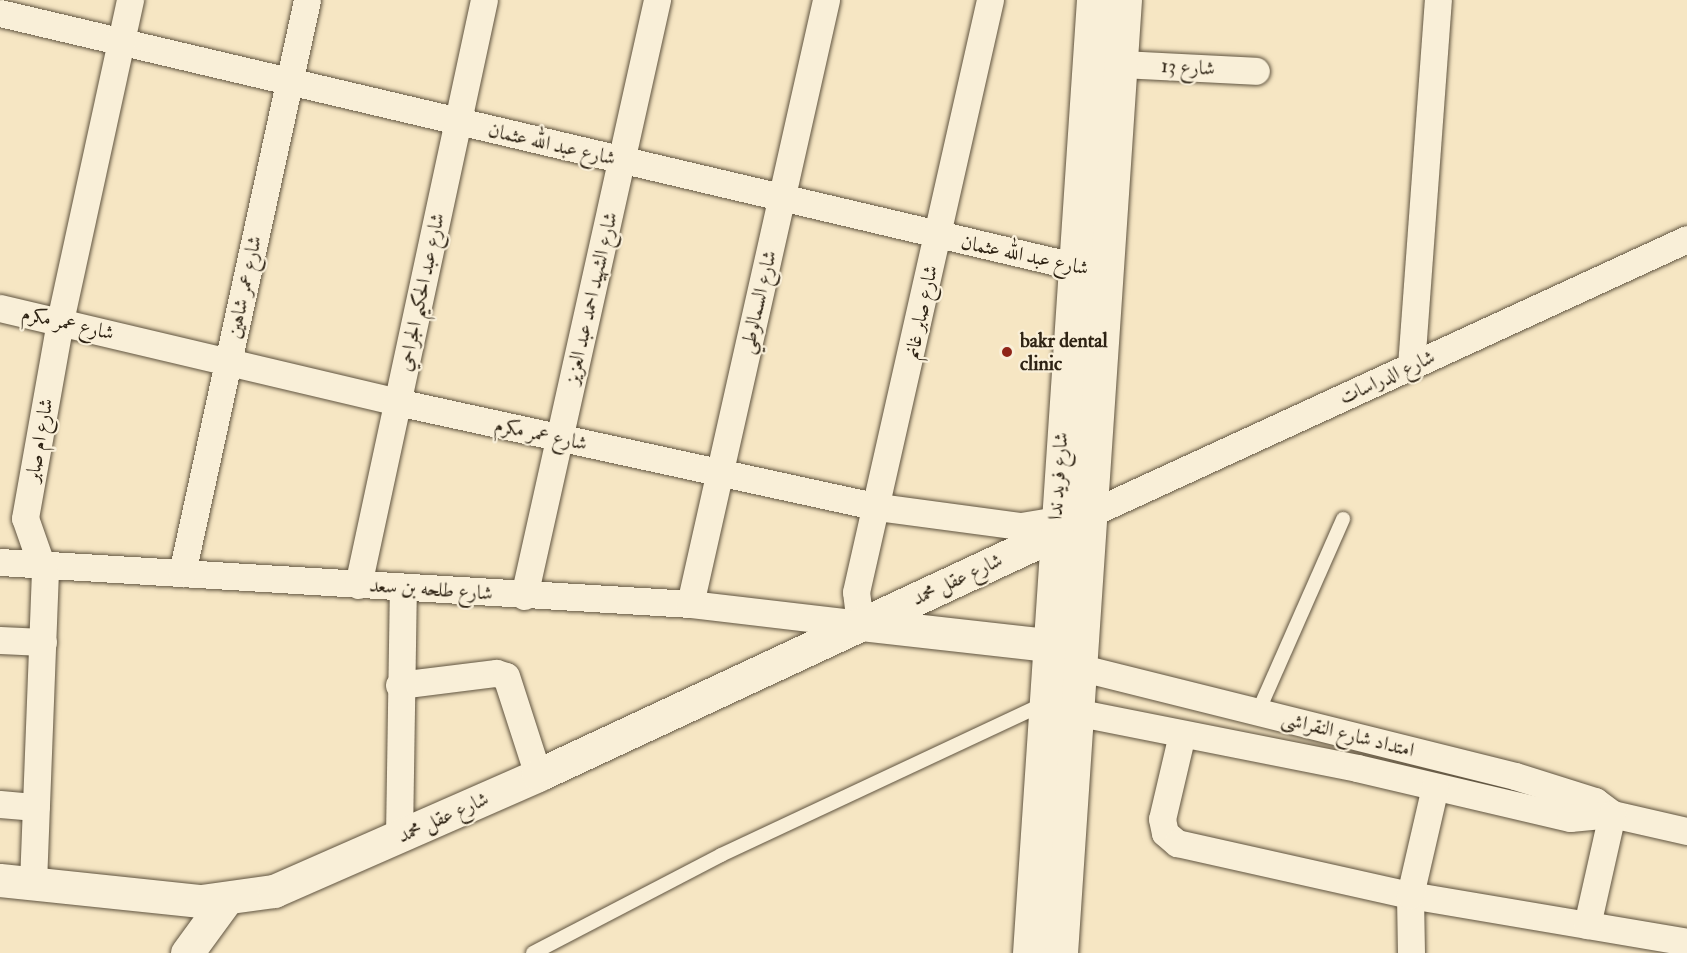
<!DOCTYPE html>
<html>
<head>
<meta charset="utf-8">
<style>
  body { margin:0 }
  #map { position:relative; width:1687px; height:953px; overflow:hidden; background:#f6e6c3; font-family:"IM FELL Double Pica",Amiri,serif }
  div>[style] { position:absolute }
  .roads { filter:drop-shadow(0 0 2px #605440) drop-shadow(0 0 2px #605440) }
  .service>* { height:14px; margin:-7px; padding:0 7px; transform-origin:7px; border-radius:7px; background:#f9efd8 }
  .minor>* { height:27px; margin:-13.5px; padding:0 13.5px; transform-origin:13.5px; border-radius:13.5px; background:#f9efd8 }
  .tertiary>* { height:33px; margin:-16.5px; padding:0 16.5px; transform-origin:16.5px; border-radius:16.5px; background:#f9efd8 }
  .dots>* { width:16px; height:16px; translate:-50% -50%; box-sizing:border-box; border:3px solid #f9efd8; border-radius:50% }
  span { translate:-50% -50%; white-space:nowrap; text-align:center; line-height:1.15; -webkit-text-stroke:4.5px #f9efd8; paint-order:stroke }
  .street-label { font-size:20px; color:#2e2314 }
  .poi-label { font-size:20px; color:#2e2314; font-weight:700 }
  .left { translate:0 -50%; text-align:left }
</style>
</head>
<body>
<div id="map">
  <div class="roads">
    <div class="service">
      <div style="left:1258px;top:712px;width:211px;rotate:-66.2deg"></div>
      <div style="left:533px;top:953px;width:212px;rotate:-27.5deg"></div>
      <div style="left:721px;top:855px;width:357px;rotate:-25.1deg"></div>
    </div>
    <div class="minor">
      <div style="left:0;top:13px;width:1125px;rotate:13.26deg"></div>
      <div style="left:1120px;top:64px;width:136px;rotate:2.9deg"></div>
      <div style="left:0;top:308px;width:408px;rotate:13.3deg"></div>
      <div style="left:397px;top:402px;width:492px;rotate:12.3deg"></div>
      <div style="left:878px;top:507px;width:144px;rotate:7.6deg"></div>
      <div style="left:1021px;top:526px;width:67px;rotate:-9.5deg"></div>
      <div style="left:1087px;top:515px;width:660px;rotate:-24.7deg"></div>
      <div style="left:1411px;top:366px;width:367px;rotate:-85.8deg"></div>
      <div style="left:0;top:562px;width:691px;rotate:3.48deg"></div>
      <div style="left:690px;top:604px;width:171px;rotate:6.7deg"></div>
      <div style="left:182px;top:573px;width:586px;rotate:-77.69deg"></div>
      <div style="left:358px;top:585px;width:598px;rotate:-77.85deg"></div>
      <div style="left:524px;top:596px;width:611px;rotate:-77.42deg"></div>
      <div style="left:690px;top:604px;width:619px;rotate:-77.31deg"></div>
      <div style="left:860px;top:624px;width:32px;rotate:-97deg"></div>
      <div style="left:856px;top:592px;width:607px;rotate:-77.25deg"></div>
      <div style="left:0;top:640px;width:43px;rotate:2.7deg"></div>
      <div style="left:1078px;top:667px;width:450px;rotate:14deg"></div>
      <div style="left:1515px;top:776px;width:84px;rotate:17.4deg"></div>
      <div style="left:1595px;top:801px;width:21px;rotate:37deg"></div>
      <div style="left:1612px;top:814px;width:77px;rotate:12.8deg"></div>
      <div style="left:399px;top:685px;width:98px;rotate:-7.1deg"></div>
      <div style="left:496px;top:673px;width:10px;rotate:17deg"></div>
      <div style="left:506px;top:676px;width:104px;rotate:72.1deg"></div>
      <div style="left:1075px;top:712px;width:288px;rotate:11.2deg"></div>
      <div style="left:1357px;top:768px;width:219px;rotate:13.2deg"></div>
      <div style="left:1570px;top:818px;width:42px;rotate:-5.4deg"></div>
      <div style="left:1182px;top:734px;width:87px;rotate:103.2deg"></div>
      <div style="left:1162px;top:819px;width:14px;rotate:78deg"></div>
      <div style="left:1165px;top:833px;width:16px;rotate:40deg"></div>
      <div style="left:1177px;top:843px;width:239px;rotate:12.6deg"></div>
      <div style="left:1410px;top:895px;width:281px;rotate:9.6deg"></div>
      <div style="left:0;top:804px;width:36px;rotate:5deg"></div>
      <div style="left:399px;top:836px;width:248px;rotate:-89.1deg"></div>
      <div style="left:33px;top:883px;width:308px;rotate:-87.8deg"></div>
      <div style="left:45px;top:575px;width:60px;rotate:-109.3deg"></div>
      <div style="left:25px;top:518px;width:200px;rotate:-79.9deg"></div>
      <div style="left:60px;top:321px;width:329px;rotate:-77.7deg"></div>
      <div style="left:1587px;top:925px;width:114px;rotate:-77.3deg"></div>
      <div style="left:1411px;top:953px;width:58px;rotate:-91deg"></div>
      <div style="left:1410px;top:895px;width:111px;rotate:-77deg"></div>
    </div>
    <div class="tertiary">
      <div style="left:860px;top:624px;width:189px;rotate:6.4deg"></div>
      <div style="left:0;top:880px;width:202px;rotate:6deg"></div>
      <div style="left:201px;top:901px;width:74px;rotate:-7.8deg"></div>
      <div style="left:274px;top:891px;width:288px;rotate:-23.7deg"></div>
      <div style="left:538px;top:775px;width:570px;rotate:-24.99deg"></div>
      <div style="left:187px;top:953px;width:64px;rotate:-53.8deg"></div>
      <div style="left:1029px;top:953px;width:955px;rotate:-86.16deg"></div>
      <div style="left:1061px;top:953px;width:955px;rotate:-86.16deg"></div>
    </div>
  </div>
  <div class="dots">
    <div style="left:1007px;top:352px;background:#8f2418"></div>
  </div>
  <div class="street-label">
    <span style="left:1188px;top:67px;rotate:3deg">شارع 13</span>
    <span style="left:552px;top:144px;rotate:13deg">شارع عبد الله عثمان</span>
    <span style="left:1025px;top:255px;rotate:12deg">شارع عبد الله عثمان</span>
    <span style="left:244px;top:287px;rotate:-78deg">شارع عمر شاهين</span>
    <span style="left:421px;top:292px;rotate:-78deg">شارع عبد الحكيم الجراحي</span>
    <span style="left:591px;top:298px;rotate:-77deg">شارع الشهيد احمد عبد العزيز</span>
    <span style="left:758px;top:302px;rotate:-77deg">شارع السمالوطي</span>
    <span style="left:921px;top:312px;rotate:-78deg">شارع صابر غانم</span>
    <span style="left:68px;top:323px;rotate:13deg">شارع عمر مكرم</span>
    <span style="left:1387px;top:377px;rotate:-25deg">شارع الدراسات</span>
    <span style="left:541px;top:434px;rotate:12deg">شارع عمر مكرم</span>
    <span style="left:39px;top:440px;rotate:-80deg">شارع ام صابر</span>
    <span style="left:1058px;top:476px;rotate:-86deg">شارع فريد ندا</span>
    <span style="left:957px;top:579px;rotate:-25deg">شارع عقل محمد</span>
    <span style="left:431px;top:589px;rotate:4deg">شارع طلحه بن سعد</span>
    <span style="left:1348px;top:734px;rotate:14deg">امتداد شارع النقراشى</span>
    <span style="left:443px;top:817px;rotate:-24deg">شارع عقل محمد</span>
  </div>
  <div class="poi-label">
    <span class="left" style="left:1020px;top:352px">bakr dental<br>clinic</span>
  </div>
</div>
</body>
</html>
